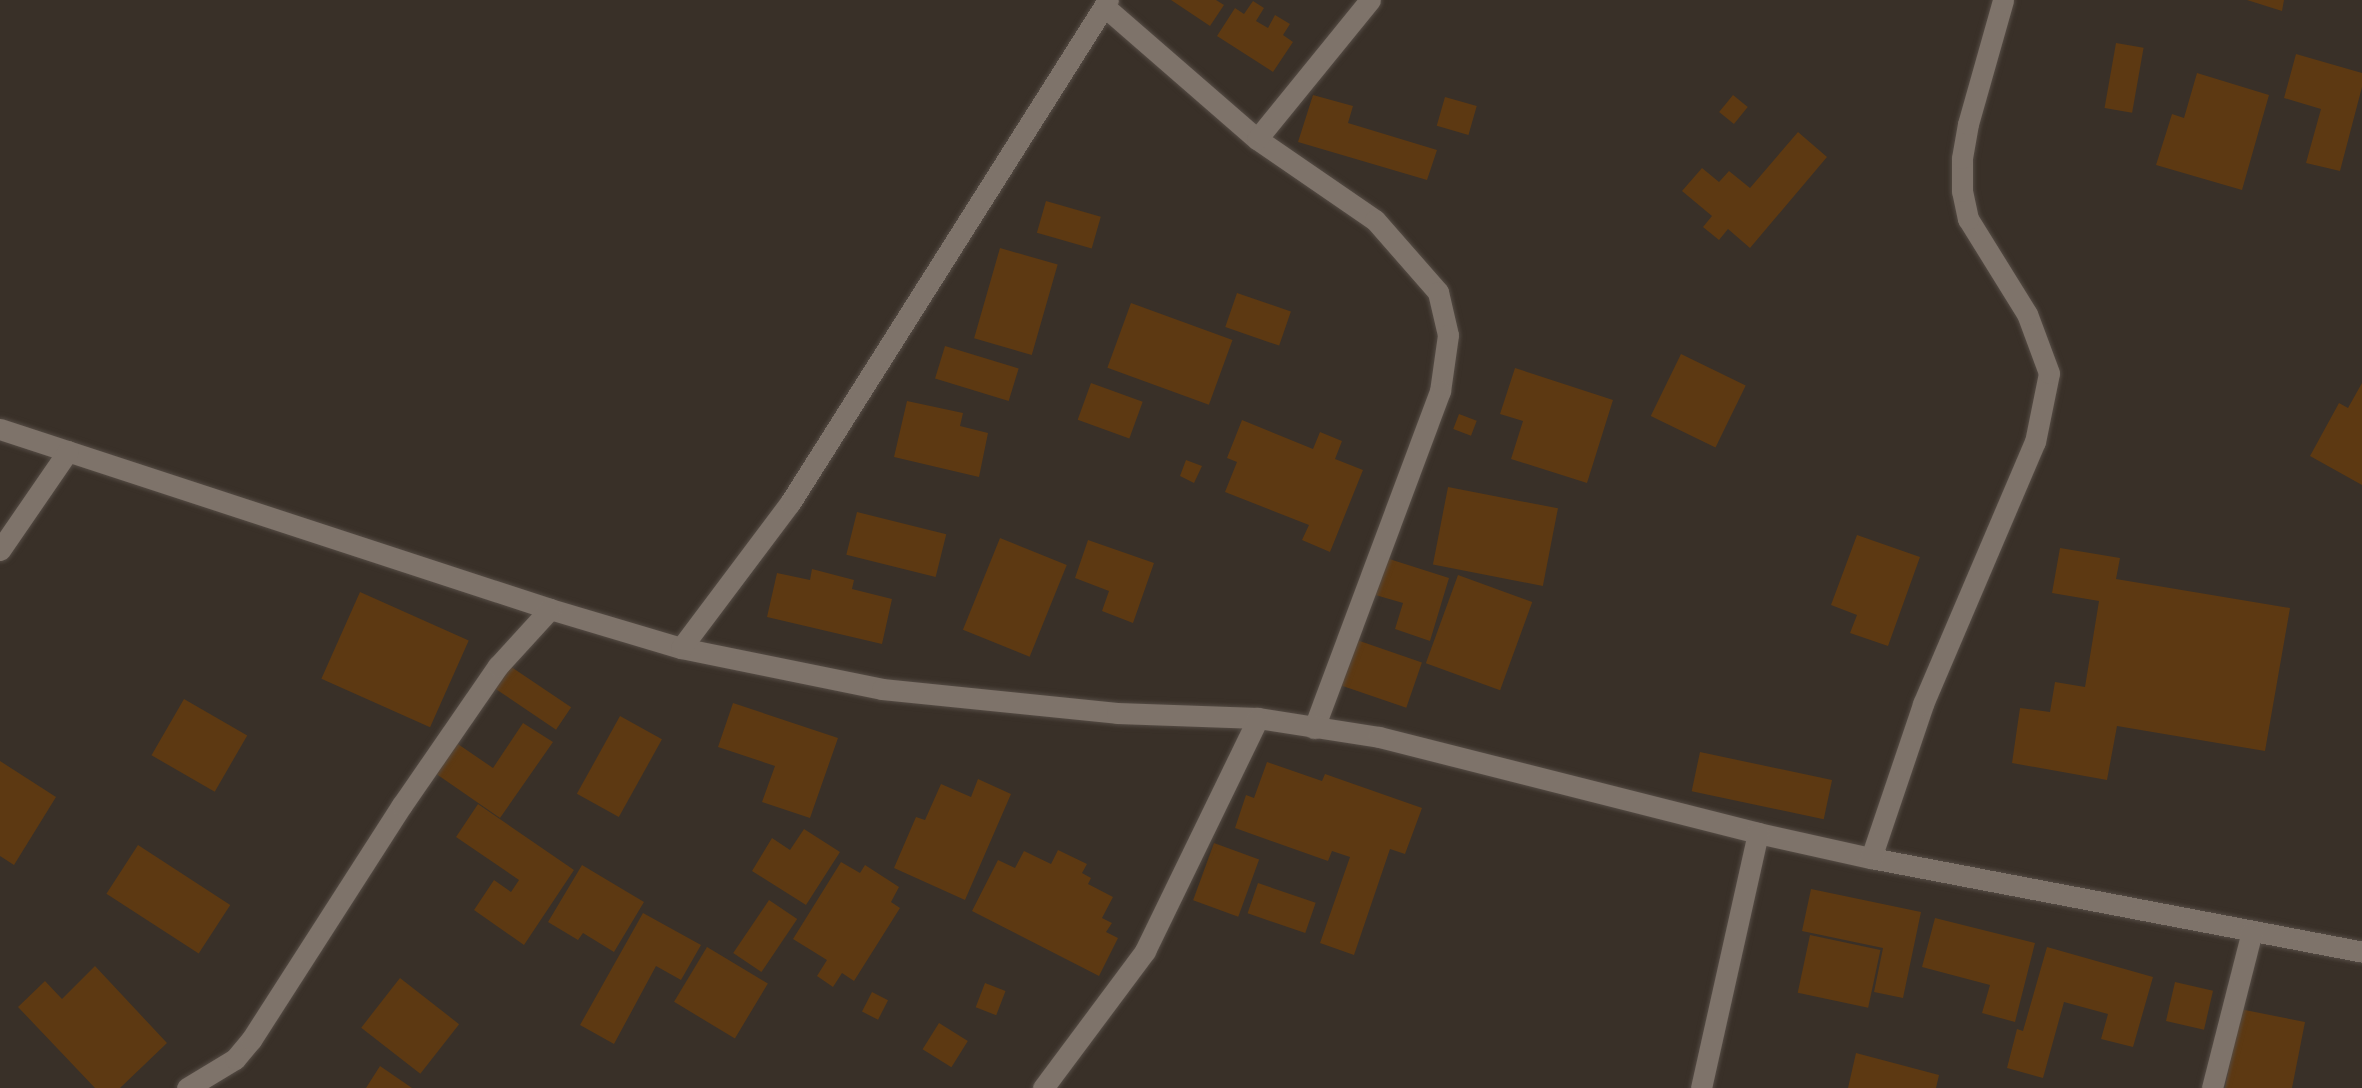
<!DOCTYPE html>
<html>
<head>
<meta charset="utf-8">
<style>
  body { margin:0 }
  #map { position:relative; width:2362px; height:1088px; overflow:hidden; background:#393028; font-family:Signika,sans-serif }
  div>[style] { position:absolute }
  .building>* { inset:0; background:#5d3912; transform-origin:0 0 }
  .roads { filter:drop-shadow(0 0 2px #554c45) drop-shadow(0 0 2px #554c45) }
  .minor>* { height:21px; margin:-10.5px; padding:0 10.5px; transform-origin:10.5px; border-radius:10.5px; background:#7e736a }
  span { translate:-50% -50%; white-space:nowrap; text-align:center; line-height:1.15; -webkit-text-stroke:6px #2f261e; paint-order:stroke }
</style>
</head>
<body>
<div id="map">
  <div class="building">
    <div style="clip-path:polygon(1171px 0,1216px 0,1224px 5px,1210px 26px)"></div>
    <div style="clip-path:polygon(2247px 0,2284px 0,2282px 11px)"></div>
    <div style="clip-path:polygon(1253px 1px,1264px 8px,1256px 21px,1268px 28px,1275px 15px,1290px 24px,1283px 35px,1293px 42px,1273px 72px,1217px 36px,1235px 8px,1244px 14px)"></div>
    <div style="left:2116px;top:43px;width:28px;height:66px;rotate:10deg"></div>
    <div style="clip-path:polygon(2296px 54px,2362px 73px,2362px 87px,2340px 171px,2306px 163px,2321px 109px,2284px 98px)"></div>
    <div style="clip-path:polygon(2197px 73px,2269px 95px,2242px 190px,2156px 165px,2172px 114px,2184px 118px)"></div>
    <div style="clip-path:polygon(1313px 95px,1353px 106px,1348px 123px,1437px 150px,1427px 180px,1298px 142px)"></div>
    <div style="left:1733px;top:95px;width:19px;height:22px;rotate:39deg"></div>
    <div style="left:1445px;top:97px;width:33px;height:30px;rotate:16deg"></div>
    <div style="clip-path:polygon(1798px 132px,1827px 157px,1750px 248px,1728px 229px,1719px 240px,1703px 227px,1712px 216px,1682px 191px,1702px 168px,1719px 182px,1729px 171px,1750px 188px)"></div>
    <div style="left:1046px;top:201px;width:57px;height:33px;rotate:16deg"></div>
    <div style="left:1000px;top:248px;width:60px;height:94px;rotate:16deg"></div>
    <div style="left:1237px;top:293px;width:57px;height:36px;rotate:19deg"></div>
    <div style="left:1131px;top:303px;width:108px;height:69px;rotate:20deg"></div>
    <div style="left:945px;top:346px;width:77px;height:34px;rotate:17deg"></div>
    <div style="left:1681px;top:354px;width:72px;height:69px;rotate:26deg"></div>
    <div style="clip-path:polygon(1515px 368px,1613px 400px,1587px 483px,1511px 459px,1523px 421px,1500px 414px)"></div>
    <div style="left:1091px;top:383px;width:55px;height:39px;rotate:20deg"></div>
    <div style="clip-path:polygon(2362px 383px,2362px 485px,2310px 456px,2339px 403px,2348px 408px)"></div>
    <div style="clip-path:polygon(907px 401px,963px 413px,960px 426px,988px 433px,979px 477px,894px 457px)"></div>
    <div style="left:1459px;top:414px;width:19px;height:16px;rotate:21deg"></div>
    <div style="clip-path:polygon(1242px 420px,1313px 449px,1320px 432px,1342px 441px,1335px 459px,1363px 470px,1330px 552px,1302px 540px,1309px 525px,1225px 492px,1237px 462px,1227px 458px)"></div>
    <div style="clip-path:polygon(1186px 460px,1202px 466px,1194px 483px,1180px 476px)"></div>
    <div style="left:1448px;top:487px;width:112px;height:79px;rotate:11deg"></div>
    <div style="left:857px;top:512px;width:92px;height:44px;rotate:14deg"></div>
    <div style="clip-path:polygon(1857px 535px,1920px 557px,1888px 646px,1850px 633px,1857px 615px,1831px 605px)"></div>
    <div style="left:1000px;top:538px;width:72px;height:99px;rotate:22deg"></div>
    <div style="clip-path:polygon(1088px 540px,1154px 563px,1133px 623px,1102px 611px,1109px 591px,1075px 578px)"></div>
    <div style="clip-path:polygon(2060px 548px,2120px 558px,2116px 579px,2290px 608px,2265px 751px,2117px 726px,2107px 780px,2012px 763px,2020px 708px,2050px 712px,2055px 682px,2085px 687px,2099px 601px,2052px 593px)"></div>
    <div style="clip-path:polygon(1383px 557px,1449px 578px,1430px 641px,1395px 629px,1403px 603px,1372px 594px)"></div>
    <div style="clip-path:polygon(812px 569px,854px 580px,852px 589px,892px 599px,882px 644px,767px 617px,777px 573px,810px 580px)"></div>
    <div style="left:1458px;top:575px;width:79px;height:94px;rotate:20deg"></div>
    <div style="left:360px;top:592px;width:119px;height:95px;rotate:24deg"></div>
    <div style="left:1351px;top:638px;width:75px;height:48px;rotate:19deg"></div>
    <div style="left:504px;top:662px;width:81px;height:27px;rotate:34deg"></div>
    <div style="left:184px;top:699px;width:73px;height:65px;rotate:30deg"></div>
    <div style="clip-path:polygon(733px 703px,838px 738px,810px 818px,762px 802px,775px 766px,718px 747px)"></div>
    <div style="left:620px;top:716px;width:48px;height:89px;rotate:29deg"></div>
    <div style="clip-path:polygon(523px 723px,553px 742px,500px 818px,432px 771px,452px 740px,493px 768px)"></div>
    <div style="left:1700px;top:752px;width:135px;height:40px;rotate:12deg"></div>
    <div style="clip-path:polygon(0 761px,56px 797px,14px 865px,0 856px)"></div>
    <div style="clip-path:polygon(1267px 762px,1322px 781px,1325px 774px,1422px 808px,1405px 854px,1390px 849px,1354px 955px,1320px 943px,1350px 857px,1332px 851px,1328px 861px,1235px 828px,1246px 795px,1254px 798px)"></div>
    <div style="clip-path:polygon(978px 779px,1011px 794px,965px 900px,894px 868px,916px 817px,925px 820px,941px 784px,971px 797px)"></div>
    <div style="clip-path:polygon(478px 804px,574px 870px,524px 945px,474px 910px,494px 880px,511px 892px,519px 880px,456px 837px)"></div>
    <div style="clip-path:polygon(804px 829px,840px 852px,806px 905px,752px 871px,772px 838px,790px 850px)"></div>
    <div style="left:1214px;top:843px;width:48px;height:61px;rotate:20deg"></div>
    <div style="left:138px;top:845px;width:110px;height:58px;rotate:33deg"></div>
    <div style="clip-path:polygon(1058px 850px,1087px 864px,1082px 873px,1091px 878px,1088px 884px,1113px 897px,1102px 918px,1112px 923px,1106px 932px,1118px 938px,1099px 976px,972px 911px,998px 860px,1015px 868px,1024px 851px,1051px 864px)"></div>
    <div style="clip-path:polygon(841px 862px,860px 873px,865px 865px,899px 887px,891px 902px,900px 908px,854px 981px,842px 973px,833px 987px,817px 976px,827px 960px,793px 939px)"></div>
    <div style="clip-path:polygon(582px 865px,644px 902px,614px 952px,583px 933px,578px 940px,548px 922px)"></div>
    <div style="left:1258px;top:883px;width:61px;height:32px;rotate:19deg"></div>
    <div style="clip-path:polygon(1811px 889px,1921px 912px,1903px 998px,1874px 992px,1883px 948px,1802px 931px)"></div>
    <div style="left:769px;top:900px;width:34px;height:64px;rotate:34deg"></div>
    <div style="clip-path:polygon(643px 913px,701px 945px,681px 980px,656px 966px,614px 1044px,580px 1025px)"></div>
    <div style="clip-path:polygon(1935px 918px,2035px 943px,2015px 1022px,1982px 1013px,1990px 985px,1922px 967px)"></div>
    <div style="left:1810px;top:935px;width:72px;height:59px;rotate:12deg"></div>
    <div style="left:707px;top:947px;width:71px;height:64px;rotate:31deg"></div>
    <div style="clip-path:polygon(2047px 947px,2153px 977px,2133px 1047px,2101px 1039px,2108px 1014px,2064px 1002px,2043px 1078px,2007px 1068px,2017px 1029px,2023px 1031px)"></div>
    <div style="clip-path:polygon(95px 966px,167px 1043px,120px 1088px,95px 1088px,18px 1007px,45px 981px,62px 999px)"></div>
    <div style="left:400px;top:978px;width:75px;height:63px;rotate:38deg"></div>
    <div style="left:2175px;top:982px;width:39px;height:40px;rotate:13deg"></div>
    <div style="left:985px;top:983px;width:22px;height:26px;rotate:21deg"></div>
    <div style="left:872px;top:992px;width:18px;height:22px;rotate:27deg"></div>
    <div style="clip-path:polygon(2240px 1009px,2305px 1022px,2292px 1088px,2225px 1088px)"></div>
    <div style="left:939px;top:1023px;width:34px;height:31px;rotate:32deg"></div>
    <div style="clip-path:polygon(1856px 1053px,1939px 1075px,1936px 1088px,1848px 1088px)"></div>
    <div style="clip-path:polygon(380px 1066px,412px 1088px,366px 1088px)"></div>
  </div>
  <div class="roads">
    <div class="minor">
      <div style="left:1105px;top:7px;width:201px;rotate:41deg"></div>
      <div style="left:1257px;top:139px;width:143px;rotate:34.5deg"></div>
      <div style="left:1375px;top:220px;width:96px;rotate:48.8deg"></div>
      <div style="left:1438px;top:292px;width:44px;rotate:76.9deg"></div>
      <div style="left:1448px;top:335px;width:57px;rotate:98.1deg"></div>
      <div style="left:1440px;top:391px;width:360px;rotate:110.5deg"></div>
      <div style="left:1257px;top:139px;width:179px;rotate:-50.9deg"></div>
      <div style="left:0;top:429px;width:579px;rotate:18.12deg"></div>
      <div style="left:550px;top:609px;width:137px;rotate:16.6deg"></div>
      <div style="left:681px;top:648px;width:205px;rotate:11.5deg"></div>
      <div style="left:882px;top:689px;width:236px;rotate:5.8deg"></div>
      <div style="left:1117px;top:713px;width:141px;rotate:2deg"></div>
      <div style="left:1258px;top:718px;width:122px;rotate:8.9deg"></div>
      <div style="left:1379px;top:737px;width:391px;rotate:14.2deg"></div>
      <div style="left:1758px;top:833px;width:116px;rotate:12.5deg"></div>
      <div style="left:1871px;top:858px;width:500px;rotate:10.8deg"></div>
      <div style="left:0;top:550px;width:120px;rotate:-55.5deg"></div>
      <div style="left:681px;top:648px;width:181px;rotate:-53.1deg"></div>
      <div style="left:790px;top:503px;width:595px;rotate:-57.7deg"></div>
      <div style="left:1871px;top:858px;width:163px;rotate:-71.3deg"></div>
      <div style="left:1923px;top:704px;width:285px;rotate:-66.9deg"></div>
      <div style="left:2035px;top:442px;width:70px;rotate:-78.5deg"></div>
      <div style="left:2049px;top:373px;width:63px;rotate:-110.4deg"></div>
      <div style="left:2027px;top:314px;width:112px;rotate:-121.8deg"></div>
      <div style="left:1968px;top:219px;width:29px;rotate:-102deg"></div>
      <div style="left:1962px;top:191px;width:33px;rotate:-90deg"></div>
      <div style="left:1962px;top:158px;width:35px;rotate:-80deg"></div>
      <div style="left:1968px;top:124px;width:129px;rotate:-74.2deg"></div>
      <div style="left:187px;top:1088px;width:56px;rotate:-31.1deg"></div>
      <div style="left:235px;top:1059px;width:25px;rotate:-50deg"></div>
      <div style="left:251px;top:1040px;width:279px;rotate:-57.3deg"></div>
      <div style="left:402px;top:805px;width:169px;rotate:-55.4deg"></div>
      <div style="left:498px;top:666px;width:77px;rotate:-47.6deg"></div>
      <div style="left:1043px;top:1088px;width:171px;rotate:-53.3deg"></div>
      <div style="left:1145px;top:951px;width:259px;rotate:-64.1deg"></div>
      <div style="left:1701px;top:1088px;width:261px;rotate:-77.4deg"></div>
      <div style="left:2212px;top:1088px;width:162px;rotate:-75.7deg"></div>
    </div>
  </div>
</div>
</body>
</html>
